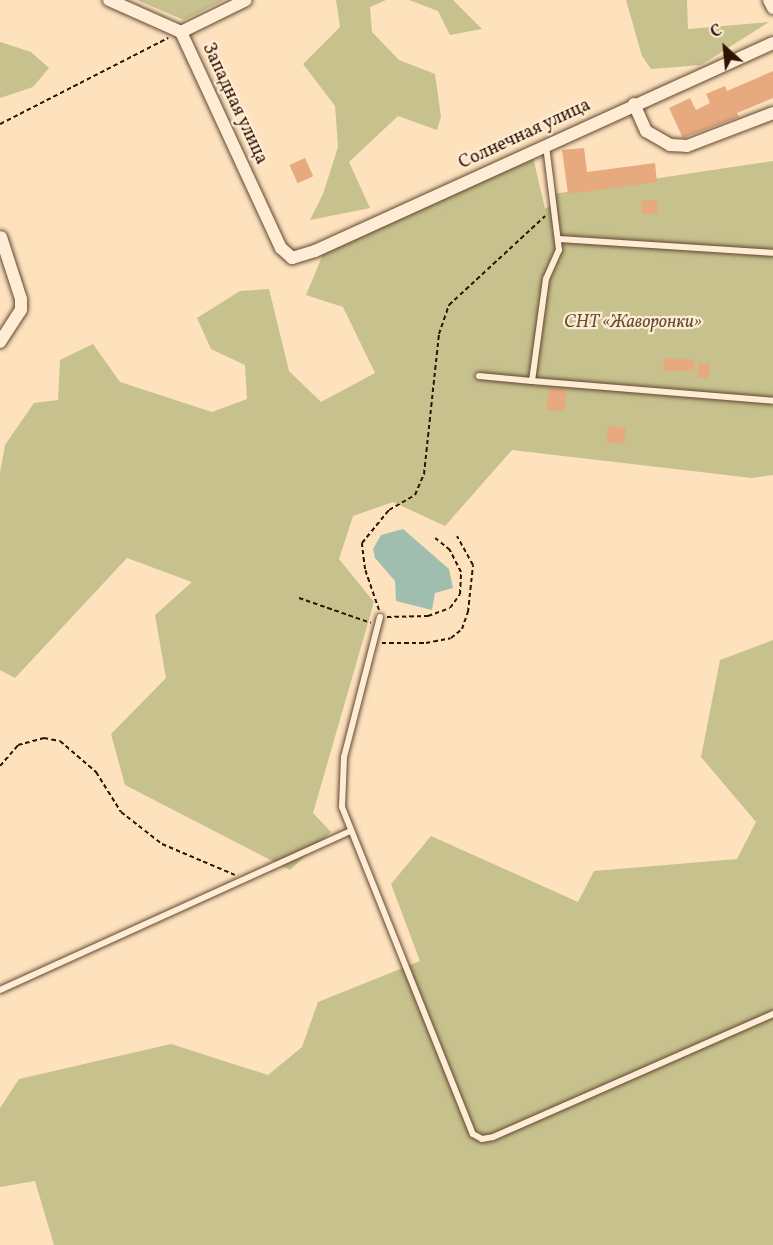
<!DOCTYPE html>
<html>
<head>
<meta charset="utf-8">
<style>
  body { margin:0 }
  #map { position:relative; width:773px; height:1245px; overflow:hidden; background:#fde2bd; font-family:Vollkorn,serif }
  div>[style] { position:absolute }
  .green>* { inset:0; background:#c6c18d }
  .water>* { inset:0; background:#9fbeb0 }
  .building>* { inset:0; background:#e7a97e; transform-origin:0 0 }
  .path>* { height:2px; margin-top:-1px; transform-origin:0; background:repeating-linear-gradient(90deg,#2d1303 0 4.5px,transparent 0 7.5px) }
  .roads { filter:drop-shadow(0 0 2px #614732) drop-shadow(0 0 2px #614732) }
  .service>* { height:6px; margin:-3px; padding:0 3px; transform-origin:3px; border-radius:3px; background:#feecd4 }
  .minor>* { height:12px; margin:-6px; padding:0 6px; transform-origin:6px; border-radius:6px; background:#feecd4 }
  span { translate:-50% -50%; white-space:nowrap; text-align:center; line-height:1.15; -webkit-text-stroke:4.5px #feecd4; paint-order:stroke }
  .street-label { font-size:18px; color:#2d1303 }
  .park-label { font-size:18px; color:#635033; font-style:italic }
  .north { position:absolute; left:695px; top:18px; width:60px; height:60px; -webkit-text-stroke:4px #feecd4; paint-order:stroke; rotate:333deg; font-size:16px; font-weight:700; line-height:24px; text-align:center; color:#2d1303 }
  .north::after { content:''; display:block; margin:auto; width:21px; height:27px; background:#2d1303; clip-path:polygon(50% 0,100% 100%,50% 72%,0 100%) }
</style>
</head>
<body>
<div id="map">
  <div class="green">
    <div style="clip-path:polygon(137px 0,224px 0,184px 20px)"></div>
    <div style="clip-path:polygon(336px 0,386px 0,370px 7px,372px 32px,399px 60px,435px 74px,441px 117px,437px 130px,398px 116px,349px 162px,370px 208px,310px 220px,323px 194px,338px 147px,335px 106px,303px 64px,340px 27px)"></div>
    <div style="clip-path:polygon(409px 0,453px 0,482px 29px,450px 35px,438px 11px)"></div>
    <div style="clip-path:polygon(626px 0,687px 0,688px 29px,769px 22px,701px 65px,651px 69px,642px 56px)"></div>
    <div style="clip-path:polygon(0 42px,31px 52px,49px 68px,33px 87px,0 98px)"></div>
    <div style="clip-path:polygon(533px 157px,545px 209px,552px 204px,553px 194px,773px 161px,773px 475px,752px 478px,512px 450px,445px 526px,393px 502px,353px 516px,339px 559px,374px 602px,313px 813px,331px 832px,290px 870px,125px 785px,111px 734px,166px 678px,155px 615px,192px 582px,127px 558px,15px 678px,0 670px,0 473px,5px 445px,34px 403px,58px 400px,60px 360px,93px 344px,120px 382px,212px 412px,247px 399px,245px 365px,211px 349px,197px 318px,240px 291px,269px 289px,289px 371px,321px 402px,375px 373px,343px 307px,306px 295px,324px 252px)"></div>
    <div style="clip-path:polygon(773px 640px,773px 1245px,54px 1245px,35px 1181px,0 1187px,0 1108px,19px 1079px,171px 1044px,268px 1075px,302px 1047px,318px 1002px,420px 961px,391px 884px,431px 836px,578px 902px,594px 871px,737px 859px,756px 822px,701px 757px,720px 660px)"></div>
  </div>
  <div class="water">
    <div style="clip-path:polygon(403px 529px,449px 569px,453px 588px,435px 593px,432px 610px,396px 601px,395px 581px,375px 558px,373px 549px,381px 535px)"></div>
  </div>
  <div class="building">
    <div style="clip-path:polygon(773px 71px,773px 98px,737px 113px,739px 117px,683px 138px,669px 108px,690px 98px,696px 110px,710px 103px,706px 94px,725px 86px,727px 91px)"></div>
    <div style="clip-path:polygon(584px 148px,587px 172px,655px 163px,657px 182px,568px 194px,562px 150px)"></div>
    <div style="left:305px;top:158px;width:20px;height:17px;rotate:66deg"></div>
    <div style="left:657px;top:200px;width:13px;height:16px;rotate:86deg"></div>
    <div style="clip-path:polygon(665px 358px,695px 360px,694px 371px,663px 371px)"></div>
    <div style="left:699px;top:363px;width:11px;height:15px;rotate:5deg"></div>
    <div style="left:548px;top:388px;width:18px;height:22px;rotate:3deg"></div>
    <div style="left:608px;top:426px;width:18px;height:16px;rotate:6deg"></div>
  </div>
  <div class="path">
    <div style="left:0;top:124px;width:189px;rotate:-27.1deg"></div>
    <div style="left:299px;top:598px;width:76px;rotate:19.1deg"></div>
    <div style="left:379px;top:610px;width:43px;rotate:-108.9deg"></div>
    <div style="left:365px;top:569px;width:26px;rotate:-97deg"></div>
    <div style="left:362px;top:543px;width:43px;rotate:-50.7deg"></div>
    <div style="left:389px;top:510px;width:30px;rotate:-30deg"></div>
    <div style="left:415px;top:495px;width:23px;rotate:-67deg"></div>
    <div style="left:424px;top:474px;width:141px;rotate:-83.9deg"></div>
    <div style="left:439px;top:334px;width:31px;rotate:-71deg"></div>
    <div style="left:449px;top:305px;width:131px;rotate:-42.8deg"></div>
    <div style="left:387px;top:617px;width:41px;rotate:-1.4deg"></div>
    <div style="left:428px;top:616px;width:23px;rotate:-20deg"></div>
    <div style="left:450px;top:608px;width:17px;rotate:-54deg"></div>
    <div style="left:460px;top:594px;width:22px;rotate:-87deg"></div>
    <div style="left:461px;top:572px;width:25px;rotate:-117deg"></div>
    <div style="left:450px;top:550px;width:19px;rotate:-141deg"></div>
    <div style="left:382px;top:643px;width:44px"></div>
    <div style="left:426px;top:643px;width:25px;rotate:-11deg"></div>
    <div style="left:451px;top:638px;width:14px;rotate:-39deg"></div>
    <div style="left:462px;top:629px;width:18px;rotate:-71deg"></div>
    <div style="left:468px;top:612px;width:47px;rotate:-83.9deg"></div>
    <div style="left:473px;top:565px;width:33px;rotate:-119deg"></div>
    <div style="left:0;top:766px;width:28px;rotate:-49deg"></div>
    <div style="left:18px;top:745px;width:27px;rotate:-15deg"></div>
    <div style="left:44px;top:738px;width:16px;rotate:11deg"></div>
    <div style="left:60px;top:741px;width:48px;rotate:40.7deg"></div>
    <div style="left:96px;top:772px;width:47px;rotate:58deg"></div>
    <div style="left:121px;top:812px;width:52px;rotate:38deg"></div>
    <div style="left:162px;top:844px;width:79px;rotate:23deg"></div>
  </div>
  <div class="roads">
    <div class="service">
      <div style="left:558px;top:239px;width:215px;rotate:3.7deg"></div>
      <div style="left:479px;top:376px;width:53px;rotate:5.4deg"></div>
      <div style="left:532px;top:381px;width:103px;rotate:-82.2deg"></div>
      <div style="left:546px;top:279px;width:32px;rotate:-66deg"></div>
      <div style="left:559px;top:250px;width:106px;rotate:-97.1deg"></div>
      <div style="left:532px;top:381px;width:242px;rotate:4.7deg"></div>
      <div style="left:380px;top:617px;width:145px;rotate:104.4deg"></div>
      <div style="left:344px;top:757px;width:50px;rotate:92.3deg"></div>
      <div style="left:342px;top:807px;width:352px;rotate:68.2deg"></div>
      <div style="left:473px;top:1134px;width:10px;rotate:29deg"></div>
      <div style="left:482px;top:1139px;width:11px;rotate:-10deg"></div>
      <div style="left:493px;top:1137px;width:306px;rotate:-23.7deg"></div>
      <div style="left:0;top:990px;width:384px;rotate:-24.4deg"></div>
    </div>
    <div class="minor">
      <div style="left:109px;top:0;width:79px;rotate:24deg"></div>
      <div style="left:181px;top:32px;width:238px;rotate:65.2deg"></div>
      <div style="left:281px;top:248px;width:15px;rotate:42deg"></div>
      <div style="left:292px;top:258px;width:24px;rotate:-17deg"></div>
      <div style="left:315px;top:251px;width:503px;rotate:-24.43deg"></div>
      <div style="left:769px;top:0;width:9px;rotate:63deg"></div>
      <div style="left:181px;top:32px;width:72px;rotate:-26.2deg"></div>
      <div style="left:634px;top:104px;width:30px;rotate:66deg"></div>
      <div style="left:646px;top:131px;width:28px;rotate:30deg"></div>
      <div style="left:670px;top:145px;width:17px;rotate:3deg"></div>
      <div style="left:687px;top:146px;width:92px;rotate:-21deg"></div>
      <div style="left:0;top:342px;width:38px;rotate:-57deg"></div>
      <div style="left:21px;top:310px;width:11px;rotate:-90deg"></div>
      <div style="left:21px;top:299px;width:65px;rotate:-107.9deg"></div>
    </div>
  </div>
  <div class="street-label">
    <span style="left:234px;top:104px;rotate:65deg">Западная улица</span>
    <span style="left:525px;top:135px;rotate:-25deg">Солнечная улица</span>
  </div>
  <div class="park-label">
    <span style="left:633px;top:323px">СНТ «Жаворонки»</span>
  </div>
  <div class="north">С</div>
</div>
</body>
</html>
